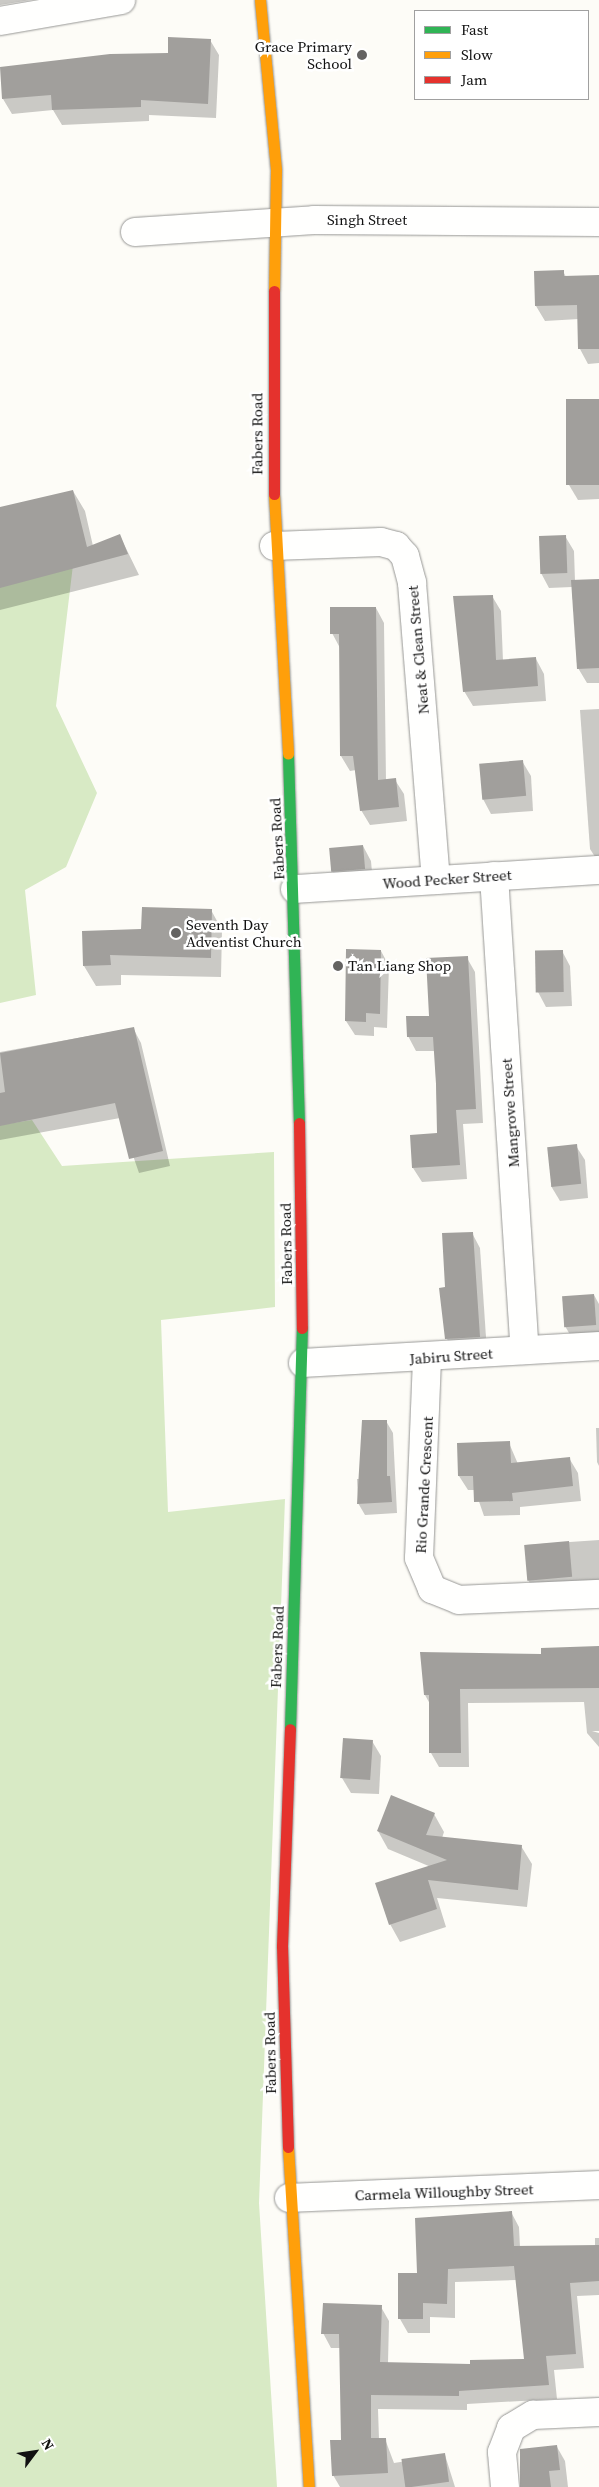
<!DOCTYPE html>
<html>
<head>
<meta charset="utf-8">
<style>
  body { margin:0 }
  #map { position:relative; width:599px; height:2487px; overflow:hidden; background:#fdfcf7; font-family:"Source Serif 4",serif }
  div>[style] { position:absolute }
  .forest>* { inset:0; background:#d8eac5 }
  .shadow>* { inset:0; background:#0003 }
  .building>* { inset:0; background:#a19f9c; transform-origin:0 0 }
  .roads { filter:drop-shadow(0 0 1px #979795) drop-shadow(0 0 1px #979795) }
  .street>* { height:28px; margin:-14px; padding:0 14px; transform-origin:14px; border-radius:14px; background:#fffffe }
  .fast>* { height:11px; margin:-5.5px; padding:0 5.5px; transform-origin:5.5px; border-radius:5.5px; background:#30b455 }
  .slow>* { height:11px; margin:-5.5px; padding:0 5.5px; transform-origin:5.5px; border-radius:5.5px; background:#ff9f0a }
  .jam>* { height:11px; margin:-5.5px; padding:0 5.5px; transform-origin:5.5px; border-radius:5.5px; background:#e5322d }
  .dots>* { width:14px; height:14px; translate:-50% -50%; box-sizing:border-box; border:2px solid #fff; border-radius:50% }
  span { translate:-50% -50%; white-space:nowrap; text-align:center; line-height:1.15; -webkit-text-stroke:5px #fff; paint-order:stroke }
  .poi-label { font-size:15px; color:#111 }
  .right { translate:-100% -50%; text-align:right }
  .left { translate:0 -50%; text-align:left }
  .street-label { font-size:15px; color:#111 }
  .legend { position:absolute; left:414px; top:10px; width:175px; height:90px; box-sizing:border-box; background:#fff; border:1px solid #a0a0a0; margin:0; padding:6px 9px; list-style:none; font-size:15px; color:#111 }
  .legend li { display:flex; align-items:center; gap:10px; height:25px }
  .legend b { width:25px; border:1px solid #a0a0a0 }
  .north { position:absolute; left:10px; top:2427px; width:50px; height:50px; -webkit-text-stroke:4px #fff; paint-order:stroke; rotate:59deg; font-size:14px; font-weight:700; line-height:20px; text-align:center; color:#111 }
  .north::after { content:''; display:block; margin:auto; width:18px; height:22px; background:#111; clip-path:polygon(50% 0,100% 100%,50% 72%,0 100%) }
</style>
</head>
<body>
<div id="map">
  <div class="forest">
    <div style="clip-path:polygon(73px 565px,56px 706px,97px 793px,66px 867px,25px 890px,36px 995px,0 1003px,0 576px)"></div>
    <div style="clip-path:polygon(32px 1120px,62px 1166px,274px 1152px,275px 1307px,161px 1320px,168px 1512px,285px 1499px,259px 2203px,277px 2487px,0 2487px,0 1125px)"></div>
  </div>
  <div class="shadow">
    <div style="clip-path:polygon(0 0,31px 0,0 5px)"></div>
    <div style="clip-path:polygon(210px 40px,219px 55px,216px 118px,149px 115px,149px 121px,62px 125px,53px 110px,12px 114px,3px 99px,1px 68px,169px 54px)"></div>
    <div style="clip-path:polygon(563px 271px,566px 277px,599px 276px,599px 363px,588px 364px,580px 349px,579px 319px,545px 321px,536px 306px)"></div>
    <div style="clip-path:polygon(599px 400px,599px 499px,578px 500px,569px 485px)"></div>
    <div style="clip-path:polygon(73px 491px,85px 511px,93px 546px,120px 536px,139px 575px,0 610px,0 508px)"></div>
    <div style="clip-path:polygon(565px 536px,574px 551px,575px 581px,599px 580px,599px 683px,587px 683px,578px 668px,572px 587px,549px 588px,541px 573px)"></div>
    <div style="clip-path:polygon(492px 596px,501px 611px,503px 661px,536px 659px,544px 674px,546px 701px,473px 706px,464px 691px)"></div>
    <div style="clip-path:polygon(376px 608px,384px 623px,386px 781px,395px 780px,404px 794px,407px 821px,370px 825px,361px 810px,356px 770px,350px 771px,341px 756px,340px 648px,332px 633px)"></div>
    <div style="clip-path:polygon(599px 709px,599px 863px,590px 849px,580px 710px)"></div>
    <div style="clip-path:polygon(522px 761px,531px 776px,533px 811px,491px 814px,483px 799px)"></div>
    <div style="clip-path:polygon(363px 846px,371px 861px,373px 883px,341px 885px,332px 871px)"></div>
    <div style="clip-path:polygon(211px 910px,222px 930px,221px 977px,121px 975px,121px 985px,96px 986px,84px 966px,143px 930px)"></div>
    <div style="clip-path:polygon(381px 951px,389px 966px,387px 1028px,374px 1027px,374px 1036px,355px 1035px,346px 1021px)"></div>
    <div style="clip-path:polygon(562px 951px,570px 966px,572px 1006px,546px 1007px,538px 992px)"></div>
    <div style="clip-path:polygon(467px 958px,475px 972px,483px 1123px,463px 1124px,467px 1179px,422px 1182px,413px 1168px,438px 1134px,435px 1051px,416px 1051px,408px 1036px,431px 1017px)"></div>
    <div style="clip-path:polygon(133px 1028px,141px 1043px,170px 1166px,139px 1173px,120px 1118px,0 1140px,0 1052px)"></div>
    <div style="clip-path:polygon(576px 1146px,585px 1160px,588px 1198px,560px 1201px,551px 1186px)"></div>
    <div style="clip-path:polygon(472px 1233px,480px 1248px,487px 1352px,455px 1354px,447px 1339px,446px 1288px)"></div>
    <div style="clip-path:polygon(594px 1295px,599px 1304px,599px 1339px,573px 1340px,565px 1326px)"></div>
    <div style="clip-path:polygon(386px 1421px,393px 1433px,397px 1513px,365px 1515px,358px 1503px,357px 1479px,362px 1479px)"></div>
    <div style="clip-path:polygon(596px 1428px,599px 1428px,599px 1466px,597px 1462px)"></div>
    <div style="clip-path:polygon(509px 1443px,518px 1464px,569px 1458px,578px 1473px,581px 1501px,520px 1507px,520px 1515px,484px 1516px,475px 1490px,468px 1490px,459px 1476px)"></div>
    <div style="clip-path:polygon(599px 1540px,599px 1590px,537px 1595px,528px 1580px,526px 1545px)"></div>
    <div style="clip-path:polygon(599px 1647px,599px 1731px,592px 1731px,599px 1733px,599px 1747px,587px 1733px,584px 1702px,468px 1703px,469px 1767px,439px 1767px,431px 1753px,430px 1704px,425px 1695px,542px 1655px)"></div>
    <div style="clip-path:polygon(345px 1739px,372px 1741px,381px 1756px,379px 1794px,351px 1793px,342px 1778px)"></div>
    <div style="clip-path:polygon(434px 1814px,444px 1832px,442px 1838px,521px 1846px,532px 1864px,527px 1907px,437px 1898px,446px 1927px,400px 1942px,390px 1924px,431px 1867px,388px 1849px,378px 1831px)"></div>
    <div style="clip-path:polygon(511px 2212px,519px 2227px,520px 2247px,595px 2246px,595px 2238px,599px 2238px,599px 2295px,577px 2296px,584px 2368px,554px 2370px,557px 2399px,467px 2404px,467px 2410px,378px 2409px,379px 2439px,385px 2439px,394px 2463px,445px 2455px,455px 2487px,340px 2487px,333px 2475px,343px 2441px,340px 2348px,331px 2348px,323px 2333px,381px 2307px,389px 2321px,388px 2363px,472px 2365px,525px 2360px,516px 2280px,455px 2282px,455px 2318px,430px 2317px,430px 2333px,408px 2333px,400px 2319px,418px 2274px)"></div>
    <div style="clip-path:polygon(557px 2447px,565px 2461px,568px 2487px,523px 2487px)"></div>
  </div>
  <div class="building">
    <div style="clip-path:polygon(168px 37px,211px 39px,208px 104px,141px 100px,141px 107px,52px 110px,51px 95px,2px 99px,0 67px,110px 54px,168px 53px)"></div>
    <div style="clip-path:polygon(564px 270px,564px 276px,599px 275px,599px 349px,578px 349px,577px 305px,535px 306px,534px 271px)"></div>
    <div style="left:599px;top:399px;width:86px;height:33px;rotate:90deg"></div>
    <div style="clip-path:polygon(73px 490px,87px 547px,120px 534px,128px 554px,0 588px,0 507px)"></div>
    <div style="left:566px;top:535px;width:38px;height:27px;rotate:88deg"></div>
    <div style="clip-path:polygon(599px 579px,599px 668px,577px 669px,571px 580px)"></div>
    <div style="clip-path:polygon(493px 595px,496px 660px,536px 657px,538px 686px,463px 692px,453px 596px)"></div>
    <div style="clip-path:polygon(330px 607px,376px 607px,378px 780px,396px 778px,399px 807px,360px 811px,353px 756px,340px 756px,339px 634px,330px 634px)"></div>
    <div style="left:523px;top:760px;width:36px;height:44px;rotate:85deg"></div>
    <div style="left:363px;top:845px;width:24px;height:34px;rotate:85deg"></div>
    <div style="clip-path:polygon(142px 907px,212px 909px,211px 958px,110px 955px,111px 965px,83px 966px,82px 931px,141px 929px)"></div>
    <div style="clip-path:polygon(346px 949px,381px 950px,380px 1014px,366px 1013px,366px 1022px,345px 1021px)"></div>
    <div style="left:563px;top:950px;width:42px;height:28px;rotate:89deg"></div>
    <div style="clip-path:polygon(468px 956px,476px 1109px,456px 1110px,460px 1165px,412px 1168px,410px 1135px,437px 1133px,436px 1084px,433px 1037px,407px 1037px,406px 1016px,429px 1016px,426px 958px)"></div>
    <div style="clip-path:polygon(134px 1027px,163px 1151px,129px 1159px,115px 1103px,0 1126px,0 1093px,5px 1092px,0 1053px)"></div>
    <div style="left:577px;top:1144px;width:40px;height:30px;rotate:84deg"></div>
    <div style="clip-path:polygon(473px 1232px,480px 1337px,445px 1339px,439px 1288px,445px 1287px,442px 1233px)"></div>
    <div style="left:594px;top:1294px;width:31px;height:32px;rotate:86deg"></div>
    <div style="clip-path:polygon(362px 1420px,387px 1420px,387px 1476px,390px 1476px,392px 1502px,357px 1504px)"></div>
    <div style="clip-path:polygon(510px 1441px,511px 1463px,570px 1457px,573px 1486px,512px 1493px,513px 1501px,474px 1502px,473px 1476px,458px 1476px,457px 1443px)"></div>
    <div style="left:569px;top:1541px;width:36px;height:45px;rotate:85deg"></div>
    <div style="clip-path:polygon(599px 1646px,599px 1688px,460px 1689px,461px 1753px,429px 1753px,429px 1695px,424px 1695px,420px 1652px,541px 1654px,541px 1648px)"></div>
    <div style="left:343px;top:1738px;width:30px;height:40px;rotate:4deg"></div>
    <div style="clip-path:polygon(391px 1795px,435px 1813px,426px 1835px,522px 1845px,518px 1890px,428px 1880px,437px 1909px,389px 1925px,375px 1883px,447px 1860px,377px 1831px)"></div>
    <div style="clip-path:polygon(512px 2211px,514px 2246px,599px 2245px,599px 2281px,570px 2283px,576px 2354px,546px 2356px,549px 2385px,459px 2391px,459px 2396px,371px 2395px,371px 2438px,386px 2438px,388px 2473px,332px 2476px,330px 2440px,341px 2440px,339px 2334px,321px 2334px,323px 2303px,382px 2305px,380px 2362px,470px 2364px,470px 2360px,524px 2359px,514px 2266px,448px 2269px,447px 2304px,423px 2303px,423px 2319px,398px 2319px,398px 2273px,417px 2273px,415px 2218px)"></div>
    <div style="clip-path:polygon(557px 2445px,560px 2470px,549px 2471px,551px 2487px,520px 2487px,520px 2449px)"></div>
    <div style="left:445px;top:2453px;width:29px;height:44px;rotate:82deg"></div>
  </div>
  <div class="roads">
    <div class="street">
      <div style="left:0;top:21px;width:123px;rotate:-9.8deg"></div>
      <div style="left:135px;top:232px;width:179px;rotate:-3.8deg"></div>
      <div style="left:314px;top:220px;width:285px;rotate:0.4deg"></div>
      <div style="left:274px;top:546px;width:107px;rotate:-2.1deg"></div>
      <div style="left:381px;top:542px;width:16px;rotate:15deg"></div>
      <div style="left:396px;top:546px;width:13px;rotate:48deg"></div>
      <div style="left:405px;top:556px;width:28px;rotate:75deg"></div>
      <div style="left:412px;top:583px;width:298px;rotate:85.4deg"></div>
      <div style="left:494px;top:876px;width:475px;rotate:86.3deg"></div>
      <div style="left:295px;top:889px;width:305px;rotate:-3.6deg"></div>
      <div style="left:427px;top:1359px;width:199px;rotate:92.3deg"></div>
      <div style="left:419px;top:1558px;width:34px;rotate:67deg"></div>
      <div style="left:432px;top:1589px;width:29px;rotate:22deg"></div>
      <div style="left:459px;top:1600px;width:140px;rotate:-2.5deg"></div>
      <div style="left:303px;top:1363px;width:296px;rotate:-3.3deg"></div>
      <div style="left:289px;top:2198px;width:310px;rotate:-2.4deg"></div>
      <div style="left:505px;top:2487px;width:35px;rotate:-95deg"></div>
      <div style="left:502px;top:2452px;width:26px;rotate:-69deg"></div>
      <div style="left:511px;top:2428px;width:26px;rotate:-31deg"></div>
      <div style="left:533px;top:2415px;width:66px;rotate:-2.6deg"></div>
    </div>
    <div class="fast">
      <div style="left:288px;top:754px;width:369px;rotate:88.3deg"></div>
      <div style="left:290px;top:1729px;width:401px;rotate:-88.3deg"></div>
    </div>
    <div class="slow">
      <div style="left:260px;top:0;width:171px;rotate:84.6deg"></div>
      <div style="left:276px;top:170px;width:121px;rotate:90.9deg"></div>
      <div style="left:274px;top:494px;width:260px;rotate:86.9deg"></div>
      <div style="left:288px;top:2147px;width:341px;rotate:86.5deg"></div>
    </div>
    <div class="jam">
      <div style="left:274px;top:291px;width:203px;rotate:90deg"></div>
      <div style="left:299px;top:1123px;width:205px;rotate:89.2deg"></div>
      <div style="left:288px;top:2147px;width:201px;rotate:-91.7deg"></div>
      <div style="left:282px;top:1946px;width:217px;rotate:-87.9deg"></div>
    </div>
  </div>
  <div class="dots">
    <div style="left:362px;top:55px;background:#646362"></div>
    <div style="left:176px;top:933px;background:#646362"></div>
    <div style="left:338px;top:966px;background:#646362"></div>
  </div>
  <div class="poi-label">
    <span class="right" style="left:352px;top:55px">Grace Primary<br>School</span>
    <span class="left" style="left:186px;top:933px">Seventh Day<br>Adventist Church</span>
    <span class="left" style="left:348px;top:966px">Tan Liang Shop</span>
  </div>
  <div class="street-label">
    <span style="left:367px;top:220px">Singh Street</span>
    <span style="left:257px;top:434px;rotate:-90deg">Fabers Road</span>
    <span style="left:418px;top:650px;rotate:-95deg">Neat &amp; Clean Street</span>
    <span style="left:277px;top:839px;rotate:-93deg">Fabers Road</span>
    <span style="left:447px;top:879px;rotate:-4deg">Wood Pecker Street</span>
    <span style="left:510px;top:1113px;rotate:-94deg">Mangrove Street</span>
    <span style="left:286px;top:1244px;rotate:-91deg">Fabers Road</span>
    <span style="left:451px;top:1356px;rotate:-4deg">Jabiru Street</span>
    <span style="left:424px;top:1485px;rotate:-87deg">Rio Grande Crescent</span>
    <span style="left:277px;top:1647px;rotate:-88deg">Fabers Road</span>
    <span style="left:270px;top:2053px;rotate:-91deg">Fabers Road</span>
    <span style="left:444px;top:2192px;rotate:-2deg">Carmela Willoughby Street</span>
  </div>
  <ul class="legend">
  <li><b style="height:6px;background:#30b455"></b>Fast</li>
  <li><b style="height:6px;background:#ff9f0a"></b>Slow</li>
  <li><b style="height:6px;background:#e5322d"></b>Jam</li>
  </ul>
  <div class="north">N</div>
</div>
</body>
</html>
